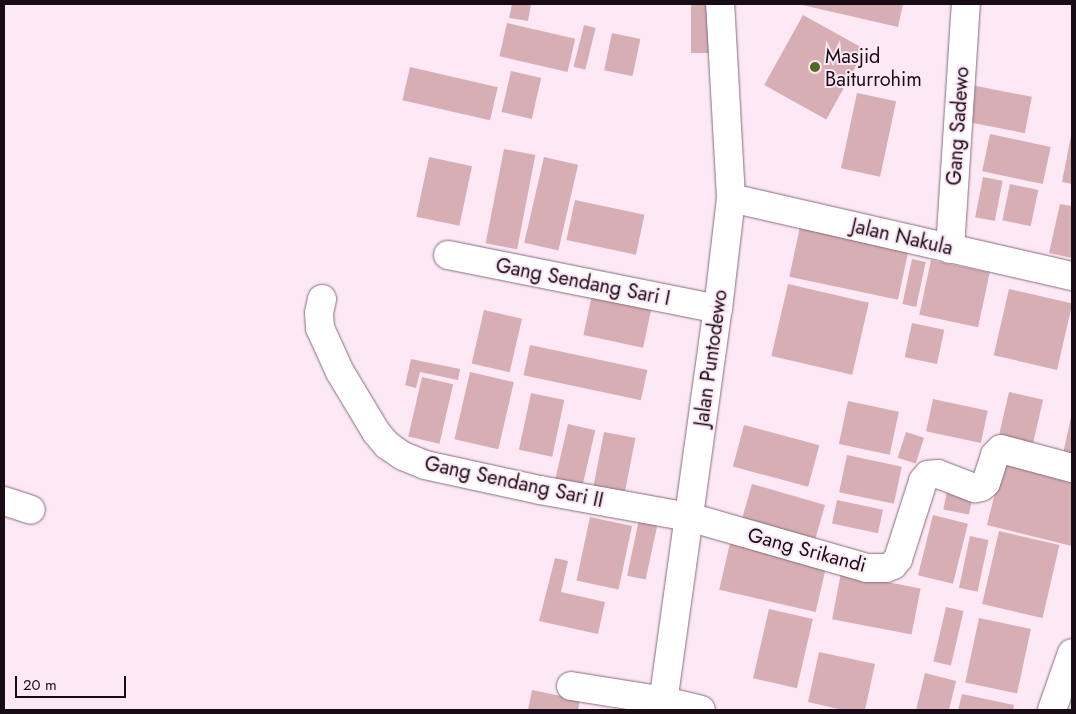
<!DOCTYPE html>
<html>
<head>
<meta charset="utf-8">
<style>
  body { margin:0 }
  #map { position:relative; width:1076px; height:714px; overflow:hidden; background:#fde8f5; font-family:Jost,sans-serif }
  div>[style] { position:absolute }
  .building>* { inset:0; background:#d7aeb4; transform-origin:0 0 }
  .roads { filter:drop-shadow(0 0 1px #896b7e) drop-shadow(0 0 1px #896b7e) }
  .minor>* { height:28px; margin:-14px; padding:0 14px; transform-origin:14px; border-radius:14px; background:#fff }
  .dots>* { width:14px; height:14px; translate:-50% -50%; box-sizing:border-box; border:2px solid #fde8f5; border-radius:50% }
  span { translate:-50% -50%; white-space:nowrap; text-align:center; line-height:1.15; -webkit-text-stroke:4px #fde8f5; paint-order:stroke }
  .poi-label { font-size:20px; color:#180d15 }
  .left { translate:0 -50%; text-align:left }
  .street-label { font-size:20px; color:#180d15 }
  .frame { position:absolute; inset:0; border:5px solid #180d15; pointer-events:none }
  .scale { position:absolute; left:15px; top:676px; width:111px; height:22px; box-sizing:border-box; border:2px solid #180d15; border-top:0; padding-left:6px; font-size:15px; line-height:18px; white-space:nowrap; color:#180d15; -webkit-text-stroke:4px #fde8f5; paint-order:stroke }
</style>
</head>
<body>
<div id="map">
  <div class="building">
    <div style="clip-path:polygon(512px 4px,531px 4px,528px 21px,509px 18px)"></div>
    <div style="left:691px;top:4px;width:21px;height:49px"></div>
    <div style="clip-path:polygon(798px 4px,903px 4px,898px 27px)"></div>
    <div style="left:803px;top:15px;width:71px;height:80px;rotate:29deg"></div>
    <div style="left:507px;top:23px;width:70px;height:34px;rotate:13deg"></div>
    <div style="left:584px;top:25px;width:12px;height:43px;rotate:14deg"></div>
    <div style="left:612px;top:33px;width:29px;height:38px;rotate:12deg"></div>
    <div style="left:410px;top:67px;width:90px;height:34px;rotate:13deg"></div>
    <div style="left:511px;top:71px;width:31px;height:42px;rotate:13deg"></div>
    <div style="left:971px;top:85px;width:62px;height:37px;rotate:11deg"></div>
    <div style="left:857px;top:93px;width:40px;height:77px;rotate:12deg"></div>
    <div style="left:990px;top:134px;width:62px;height:38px;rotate:12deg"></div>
    <div style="clip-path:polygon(1071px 136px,1072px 136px,1072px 184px,1062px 182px)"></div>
    <div style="left:504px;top:149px;width:32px;height:96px;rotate:11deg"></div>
    <div style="left:429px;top:157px;width:44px;height:61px;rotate:12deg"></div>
    <div style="left:544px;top:157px;width:35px;height:88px;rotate:13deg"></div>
    <div style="left:983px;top:177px;width:20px;height:41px;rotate:11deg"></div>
    <div style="left:1010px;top:184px;width:29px;height:37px;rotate:12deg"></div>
    <div style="left:575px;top:200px;width:71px;height:41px;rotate:12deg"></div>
    <div style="clip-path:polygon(1060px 204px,1072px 206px,1072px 258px,1049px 253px)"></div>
    <div style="left:801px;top:222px;width:111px;height:56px;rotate:12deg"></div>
    <div style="left:912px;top:259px;width:14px;height:46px;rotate:12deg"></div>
    <div style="left:931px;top:260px;width:60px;height:56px;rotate:12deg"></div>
    <div style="left:788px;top:284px;width:83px;height:74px;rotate:13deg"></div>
    <div style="left:1009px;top:289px;width:65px;height:68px;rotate:13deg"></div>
    <div style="left:593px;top:290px;width:61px;height:46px;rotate:12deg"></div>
    <div style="left:484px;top:310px;width:39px;height:55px;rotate:13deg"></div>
    <div style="left:912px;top:323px;width:33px;height:35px;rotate:12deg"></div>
    <div style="left:530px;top:345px;width:120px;height:31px;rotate:12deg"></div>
    <div style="clip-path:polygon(411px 359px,460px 369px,458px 380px,420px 372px,416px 388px,405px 385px)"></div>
    <div style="left:470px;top:372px;width:45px;height:69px;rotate:13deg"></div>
    <div style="left:422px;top:377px;width:32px;height:61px;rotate:13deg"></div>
    <div style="left:1009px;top:392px;width:35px;height:50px;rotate:13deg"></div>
    <div style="left:531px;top:393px;width:34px;height:58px;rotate:12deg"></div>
    <div style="left:933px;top:399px;width:56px;height:33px;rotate:12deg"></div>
    <div style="left:848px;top:401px;width:52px;height:44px;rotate:12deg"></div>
    <div style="clip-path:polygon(1071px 417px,1072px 418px,1072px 465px,1061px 463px)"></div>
    <div style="left:568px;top:424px;width:28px;height:60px;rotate:13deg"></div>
    <div style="left:744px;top:425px;width:78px;height:43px;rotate:15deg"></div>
    <div style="left:604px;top:432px;width:32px;height:56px;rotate:11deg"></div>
    <div style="left:906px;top:432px;width:19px;height:27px;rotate:18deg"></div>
    <div style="left:847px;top:455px;width:56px;height:38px;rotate:12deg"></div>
    <div style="clip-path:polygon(1003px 460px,1072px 477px,1072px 546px,987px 525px)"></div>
    <div style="left:752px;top:484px;width:76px;height:41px;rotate:16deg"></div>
    <div style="left:948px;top:486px;width:26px;height:24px;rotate:11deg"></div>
    <div style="left:837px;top:500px;width:47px;height:24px;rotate:12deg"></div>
    <div style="left:640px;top:515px;width:19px;height:62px;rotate:12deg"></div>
    <div style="left:933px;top:515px;width:36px;height:62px;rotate:14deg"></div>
    <div style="left:590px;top:517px;width:43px;height:65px;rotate:12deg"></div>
    <div style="left:999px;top:531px;width:62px;height:75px;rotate:13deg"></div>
    <div style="left:970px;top:536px;width:19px;height:53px;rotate:12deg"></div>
    <div style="left:730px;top:543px;width:99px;height:48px;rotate:13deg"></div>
    <div style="clip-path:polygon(555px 558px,568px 561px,561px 592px,605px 602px,598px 634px,539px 621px)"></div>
    <div style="left:841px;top:573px;width:81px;height:47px;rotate:11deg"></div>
    <div style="left:946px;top:607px;width:18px;height:56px;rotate:13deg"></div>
    <div style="left:769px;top:609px;width:45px;height:71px;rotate:13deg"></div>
    <div style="left:979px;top:618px;width:53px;height:66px;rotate:12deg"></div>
    <div style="clip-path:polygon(819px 652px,875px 664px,865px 710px,843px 710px,808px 702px)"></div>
    <div style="clip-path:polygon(925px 673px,956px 681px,949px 710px,916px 710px)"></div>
    <div style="clip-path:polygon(532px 690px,580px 700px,578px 710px,528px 710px)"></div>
    <div style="clip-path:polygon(962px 694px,1014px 705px,1013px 710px,958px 710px)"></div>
  </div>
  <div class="roads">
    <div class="minor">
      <div style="left:731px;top:198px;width:350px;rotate:12.9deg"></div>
      <div style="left:950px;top:249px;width:246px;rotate:-86.3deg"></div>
      <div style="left:448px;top:255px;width:275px;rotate:11.3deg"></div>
      <div style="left:322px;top:299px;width:14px;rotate:102deg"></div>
      <div style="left:319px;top:313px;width:15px;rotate:86deg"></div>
      <div style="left:320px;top:328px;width:48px;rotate:65.6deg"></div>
      <div style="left:340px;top:372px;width:70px;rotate:59deg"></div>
      <div style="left:376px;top:432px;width:17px;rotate:50deg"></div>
      <div style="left:387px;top:445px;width:19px;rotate:35deg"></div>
      <div style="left:403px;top:456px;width:24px;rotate:22deg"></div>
      <div style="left:425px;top:465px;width:118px;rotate:12.3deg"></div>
      <div style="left:540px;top:490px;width:151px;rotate:10.3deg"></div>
      <div style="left:689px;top:517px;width:185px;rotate:16deg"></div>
      <div style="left:867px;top:568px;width:19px"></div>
      <div style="left:886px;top:568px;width:8px;rotate:-23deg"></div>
      <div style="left:893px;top:565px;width:8px;rotate:-50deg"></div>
      <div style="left:898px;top:559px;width:82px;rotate:-72.2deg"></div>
      <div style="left:923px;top:481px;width:8px;rotate:-50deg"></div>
      <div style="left:928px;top:475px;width:10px;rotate:-6deg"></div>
      <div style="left:938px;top:474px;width:40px;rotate:21deg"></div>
      <div style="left:975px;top:488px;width:6px;rotate:-9deg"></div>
      <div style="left:981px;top:487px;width:6px;rotate:-39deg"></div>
      <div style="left:986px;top:483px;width:29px;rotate:-72deg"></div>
      <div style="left:995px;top:455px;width:8px;rotate:-45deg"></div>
      <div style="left:1001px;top:449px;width:73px;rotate:15deg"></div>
      <div style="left:4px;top:501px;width:28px;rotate:18deg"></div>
      <div style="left:571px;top:686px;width:95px;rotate:9.1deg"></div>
      <div style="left:665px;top:701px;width:37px;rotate:14deg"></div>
      <div style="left:662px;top:710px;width:405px;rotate:-82.1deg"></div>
      <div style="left:718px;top:309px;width:112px;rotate:-83.3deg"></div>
      <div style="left:731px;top:198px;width:194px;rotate:-93.2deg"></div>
      <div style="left:1052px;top:710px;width:60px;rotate:-70.7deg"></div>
    </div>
  </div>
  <div class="dots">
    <div style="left:815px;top:67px;background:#506b1d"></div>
  </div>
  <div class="poi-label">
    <span class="left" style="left:825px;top:68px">Masjid<br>Baiturrohim</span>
  </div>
  <div class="street-label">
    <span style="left:958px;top:126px;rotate:-86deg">Gang Sadewo</span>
    <span style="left:902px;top:237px;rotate:13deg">Jalan Nakula</span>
    <span style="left:583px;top:282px;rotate:11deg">Gang Sendang Sari I</span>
    <span style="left:711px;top:358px;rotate:-82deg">Jalan Puntodewo</span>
    <span style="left:514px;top:482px;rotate:12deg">Gang Sendang Sari II</span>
    <span style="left:807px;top:550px;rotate:15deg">Gang Srikandi</span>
  </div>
  <div class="frame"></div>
  <div class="scale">20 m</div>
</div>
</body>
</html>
